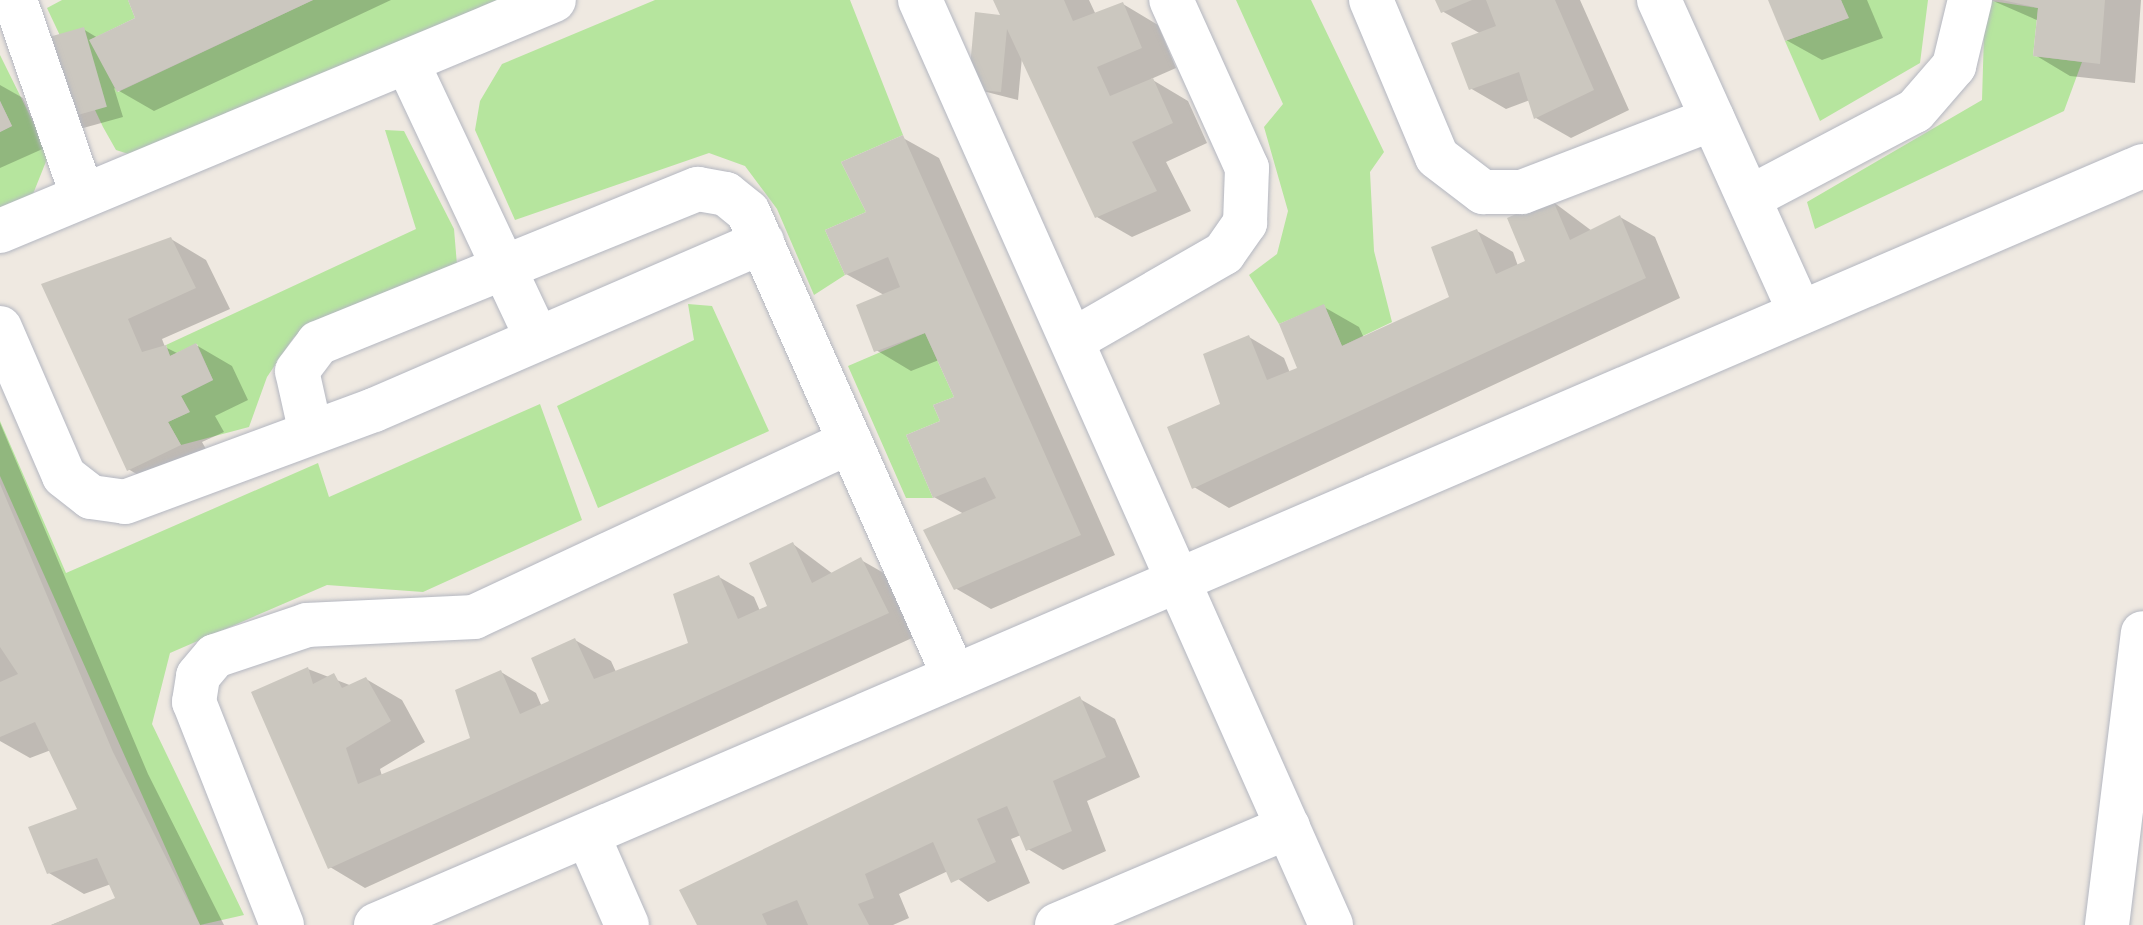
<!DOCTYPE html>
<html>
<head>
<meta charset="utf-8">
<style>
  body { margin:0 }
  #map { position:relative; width:2143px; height:925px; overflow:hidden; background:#efe9e1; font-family:"PT Sans",sans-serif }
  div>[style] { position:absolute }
  .green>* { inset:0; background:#b6e59e }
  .shadow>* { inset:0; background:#0003 }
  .building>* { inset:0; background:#cbc7bf; transform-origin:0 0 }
  .roads { filter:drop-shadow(0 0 2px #b4b7c1) drop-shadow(0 0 2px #b4b7c1) }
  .street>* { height:44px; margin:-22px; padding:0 22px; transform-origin:22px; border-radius:22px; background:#fff }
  span { translate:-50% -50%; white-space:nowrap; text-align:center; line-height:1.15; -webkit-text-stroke:7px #fff; paint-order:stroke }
</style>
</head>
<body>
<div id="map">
  <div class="green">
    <div style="clip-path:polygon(62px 0,128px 0,135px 18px,90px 40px,118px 92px,313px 0,527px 0,144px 159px,116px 150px,103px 127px,47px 8px)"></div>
    <div style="clip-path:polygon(655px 0,850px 0,903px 135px,841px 162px,866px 212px,825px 230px,845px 275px,814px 295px,777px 209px,745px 166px,709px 153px,515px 220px,475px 130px,480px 101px,502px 64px)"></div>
    <div style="clip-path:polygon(1236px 0,1311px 0,1384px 152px,1370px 172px,1374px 251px,1392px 322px,1342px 346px,1324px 305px,1279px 324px,1249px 275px,1277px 254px,1288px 211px,1264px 127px,1283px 104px)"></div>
    <div style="clip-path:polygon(1841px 0,1928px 0,1920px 63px,1820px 121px,1785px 41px,1848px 18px)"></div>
    <div style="clip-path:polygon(1985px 0,2038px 8px,2033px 56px,2082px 62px,2064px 111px,1815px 229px,1807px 202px,1982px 100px)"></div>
    <div style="clip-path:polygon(0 55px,49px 154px,29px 204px,0 216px,0 132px,12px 126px,0 101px)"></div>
    <div style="clip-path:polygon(385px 130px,404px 131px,454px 229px,457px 265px,294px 337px,267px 377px,249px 427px,181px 445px,168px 422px,189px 412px,181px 396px,213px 380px,197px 344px,170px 356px,166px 345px,416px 229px)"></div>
    <div style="clip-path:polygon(688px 304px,712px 306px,769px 431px,598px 508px,557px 406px,694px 340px)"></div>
    <div style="clip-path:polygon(925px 333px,954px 397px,933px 405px,940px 421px,906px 435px,933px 498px,906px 498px,848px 366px)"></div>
    <div style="clip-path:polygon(540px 404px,582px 520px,423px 592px,327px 585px,170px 653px,152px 724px,244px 915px,200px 925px,0 476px,0 421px,66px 573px,318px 463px,329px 497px)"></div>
  </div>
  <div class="shadow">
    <div style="clip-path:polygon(130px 0,391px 0,154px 111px,114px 88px,123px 117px,76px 130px,83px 29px,98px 38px,137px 19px)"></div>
    <div style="clip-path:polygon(995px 0,1089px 0,1096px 15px,1123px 4px,1158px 25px,1176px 68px,1151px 79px,1188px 101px,1207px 143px,1166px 162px,1191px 211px,1132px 237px,1097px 217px,1022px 57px,1018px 100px,971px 88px,1003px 17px)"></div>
    <div style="clip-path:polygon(1438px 0,1580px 0,1629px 110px,1571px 138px,1536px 118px,1530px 100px,1506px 109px,1470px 88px,1481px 34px,1442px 11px)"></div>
    <div style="clip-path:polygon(1770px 0,1867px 0,1883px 38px,1822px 60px,1786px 40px)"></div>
    <div style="clip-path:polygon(1991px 0,2141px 0,2135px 83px,2070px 76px,2035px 55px,2039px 21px)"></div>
    <div style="clip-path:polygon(0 85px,23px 98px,47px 147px,0 168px)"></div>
    <div style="clip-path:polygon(903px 138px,939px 158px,1115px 555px,991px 609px,955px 588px,964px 514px,934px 497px,908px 436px,943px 422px,957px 398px,939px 360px,911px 371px,876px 350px,884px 295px,846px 274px)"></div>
    <div style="clip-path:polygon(1552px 201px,1592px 231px,1620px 217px,1655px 237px,1680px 298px,1229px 508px,1194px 487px,1249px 337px,1284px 358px,1290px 373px,1299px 369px,1324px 307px,1359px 327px,1364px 338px,1451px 298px,1477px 231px,1513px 252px,1518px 266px,1527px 262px)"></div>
    <div style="clip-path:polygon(171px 239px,206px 260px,230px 309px,162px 339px,165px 347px,179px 354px,196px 345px,232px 366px,248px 400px,215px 416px,224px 432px,202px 442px,215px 465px,164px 490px,128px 469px,44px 285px)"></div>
    <div style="clip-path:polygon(0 423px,148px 774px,224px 925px,51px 925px,117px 899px,111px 884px,84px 894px,49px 873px,80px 810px,51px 750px,30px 758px,0 741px)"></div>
    <div style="clip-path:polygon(793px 544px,833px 574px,861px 560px,896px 580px,923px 633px,365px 888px,330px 867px,308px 669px,352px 686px,366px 679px,402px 700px,425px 742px,380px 769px,382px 776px,472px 739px,501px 672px,536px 693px,542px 707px,551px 703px,575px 640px,611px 661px,616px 672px,691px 644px,719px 577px,754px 597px,760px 611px,770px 607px)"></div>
    <div style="clip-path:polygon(1080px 699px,1115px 719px,1140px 777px,1087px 801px,1106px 851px,1063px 870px,1028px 849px,1021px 835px,1011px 839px,1030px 883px,988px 902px,948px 871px,899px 894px,909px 918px,893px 925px,700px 925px)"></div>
  </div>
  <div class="building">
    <div style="clip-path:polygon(128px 0,313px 0,117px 92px,89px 40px,135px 18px)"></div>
    <div style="clip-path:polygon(993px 0,1064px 0,1073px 21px,1123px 2px,1142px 48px,1097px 67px,1110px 96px,1153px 78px,1173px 123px,1132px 142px,1157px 191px,1095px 218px,1007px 29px,1001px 92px,968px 89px,975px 12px,1000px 15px)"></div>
    <div style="clip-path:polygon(1435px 0,1472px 0,1441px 13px)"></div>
    <div style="clip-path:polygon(1486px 0,1555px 0,1594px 90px,1534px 119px,1519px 72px,1469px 90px,1451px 43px,1496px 26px)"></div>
    <div style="clip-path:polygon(1768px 0,1841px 0,1849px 18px,1785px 41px)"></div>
    <div style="clip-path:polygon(2002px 0,2105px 0,2100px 64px,2033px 56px,2038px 8px)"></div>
    <div style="left:84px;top:27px;width:83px;height:51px;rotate:74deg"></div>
    <div style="clip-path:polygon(0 101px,12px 126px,0 132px)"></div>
    <div style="clip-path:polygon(903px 135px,1081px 535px,954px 590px,923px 530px,996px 498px,985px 477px,933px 498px,906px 435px,940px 421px,933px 405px,954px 397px,925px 333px,874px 352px,856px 305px,900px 287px,888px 257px,845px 275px,825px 230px,866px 212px,841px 162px)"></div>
    <div style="clip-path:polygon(1552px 198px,1570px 240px,1620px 215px,1646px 278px,1192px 489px,1167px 427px,1220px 404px,1203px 354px,1249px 335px,1267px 380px,1297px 368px,1279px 324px,1324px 304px,1342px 346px,1449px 297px,1431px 247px,1477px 229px,1496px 274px,1525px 261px,1507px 218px)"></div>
    <div style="clip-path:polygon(171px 237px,196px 288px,128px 319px,142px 352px,166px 345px,170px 356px,196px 343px,213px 380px,181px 396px,190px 412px,168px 422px,181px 445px,127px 471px,41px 284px)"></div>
    <div style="clip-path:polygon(0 484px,113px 752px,200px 925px,51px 925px,115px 898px,97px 858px,47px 874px,28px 827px,77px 809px,35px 722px,0 737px,0 682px,18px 674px,0 647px)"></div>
    <div style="clip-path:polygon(793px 542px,812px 583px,861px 557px,889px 613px,328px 869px,251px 692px,308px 667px,313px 684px,334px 673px,342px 688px,366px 677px,391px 721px,346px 748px,358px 784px,470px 738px,455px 690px,501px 670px,520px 714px,549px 701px,531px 658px,575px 638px,594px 679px,688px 643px,673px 594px,719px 575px,738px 619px,767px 606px,749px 563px)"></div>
    <div style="clip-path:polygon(1080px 696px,1106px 757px,1053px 781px,1072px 831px,1026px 851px,1007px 806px,977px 819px,996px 862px,951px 883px,933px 842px,865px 874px,874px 898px,858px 904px,869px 925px,808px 925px,797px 900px,762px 914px,767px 925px,697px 925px,679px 890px)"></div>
  </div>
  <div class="roads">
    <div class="street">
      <div style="left:15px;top:0;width:203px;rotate:71deg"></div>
      <div style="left:920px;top:0;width:1012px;rotate:66.04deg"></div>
      <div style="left:1371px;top:0;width:170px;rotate:67.2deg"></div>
      <div style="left:1437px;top:157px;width:58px;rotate:37.3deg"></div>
      <div style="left:1483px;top:192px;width:39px"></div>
      <div style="left:1522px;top:192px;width:204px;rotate:-21deg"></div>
      <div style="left:1659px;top:0;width:343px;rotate:65.7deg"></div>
      <div style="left:407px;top:62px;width:303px;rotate:64.8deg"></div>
      <div style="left:1749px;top:198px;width:187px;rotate:-27.7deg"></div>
      <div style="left:1915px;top:111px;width:60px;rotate:-49.1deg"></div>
      <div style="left:1954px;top:66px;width:68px;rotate:-76.4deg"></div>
      <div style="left:0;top:231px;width:600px;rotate:-22.63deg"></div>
      <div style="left:0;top:328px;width:161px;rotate:66.6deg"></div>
      <div style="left:64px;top:476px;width:34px;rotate:38deg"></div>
      <div style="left:91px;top:497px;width:34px;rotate:8deg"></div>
      <div style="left:125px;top:502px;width:265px;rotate:-20.3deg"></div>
      <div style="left:374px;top:410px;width:423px;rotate:-23.4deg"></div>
      <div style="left:1073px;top:340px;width:174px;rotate:-29.9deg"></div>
      <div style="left:1224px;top:253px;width:37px;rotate:-55deg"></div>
      <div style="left:1245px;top:223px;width:55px;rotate:-87.9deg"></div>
      <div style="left:1247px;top:168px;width:184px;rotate:-114.3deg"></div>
      <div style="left:310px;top:429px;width:59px;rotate:-102.6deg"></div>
      <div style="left:297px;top:371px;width:35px;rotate:-53deg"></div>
      <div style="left:318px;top:343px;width:410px;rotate:-22.1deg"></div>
      <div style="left:698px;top:189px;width:28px;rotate:10deg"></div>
      <div style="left:726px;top:194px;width:28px;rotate:39deg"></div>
      <div style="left:748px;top:212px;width:508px;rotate:66.06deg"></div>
      <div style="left:589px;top:838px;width:95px;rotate:66.4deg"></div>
      <div style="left:282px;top:925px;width:240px;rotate:-111.5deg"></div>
      <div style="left:194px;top:702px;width:26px;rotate:-81deg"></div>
      <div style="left:198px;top:676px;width:26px;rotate:-50deg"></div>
      <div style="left:215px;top:656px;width:97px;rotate:-18.6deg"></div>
      <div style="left:307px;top:625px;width:167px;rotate:-2.7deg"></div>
      <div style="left:474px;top:617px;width:415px;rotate:-25deg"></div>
      <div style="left:376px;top:925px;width:1923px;rotate:-23.25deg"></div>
      <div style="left:1057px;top:925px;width:251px;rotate:-23deg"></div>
      <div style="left:2107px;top:925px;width:294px;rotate:-83deg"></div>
    </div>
  </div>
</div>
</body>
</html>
